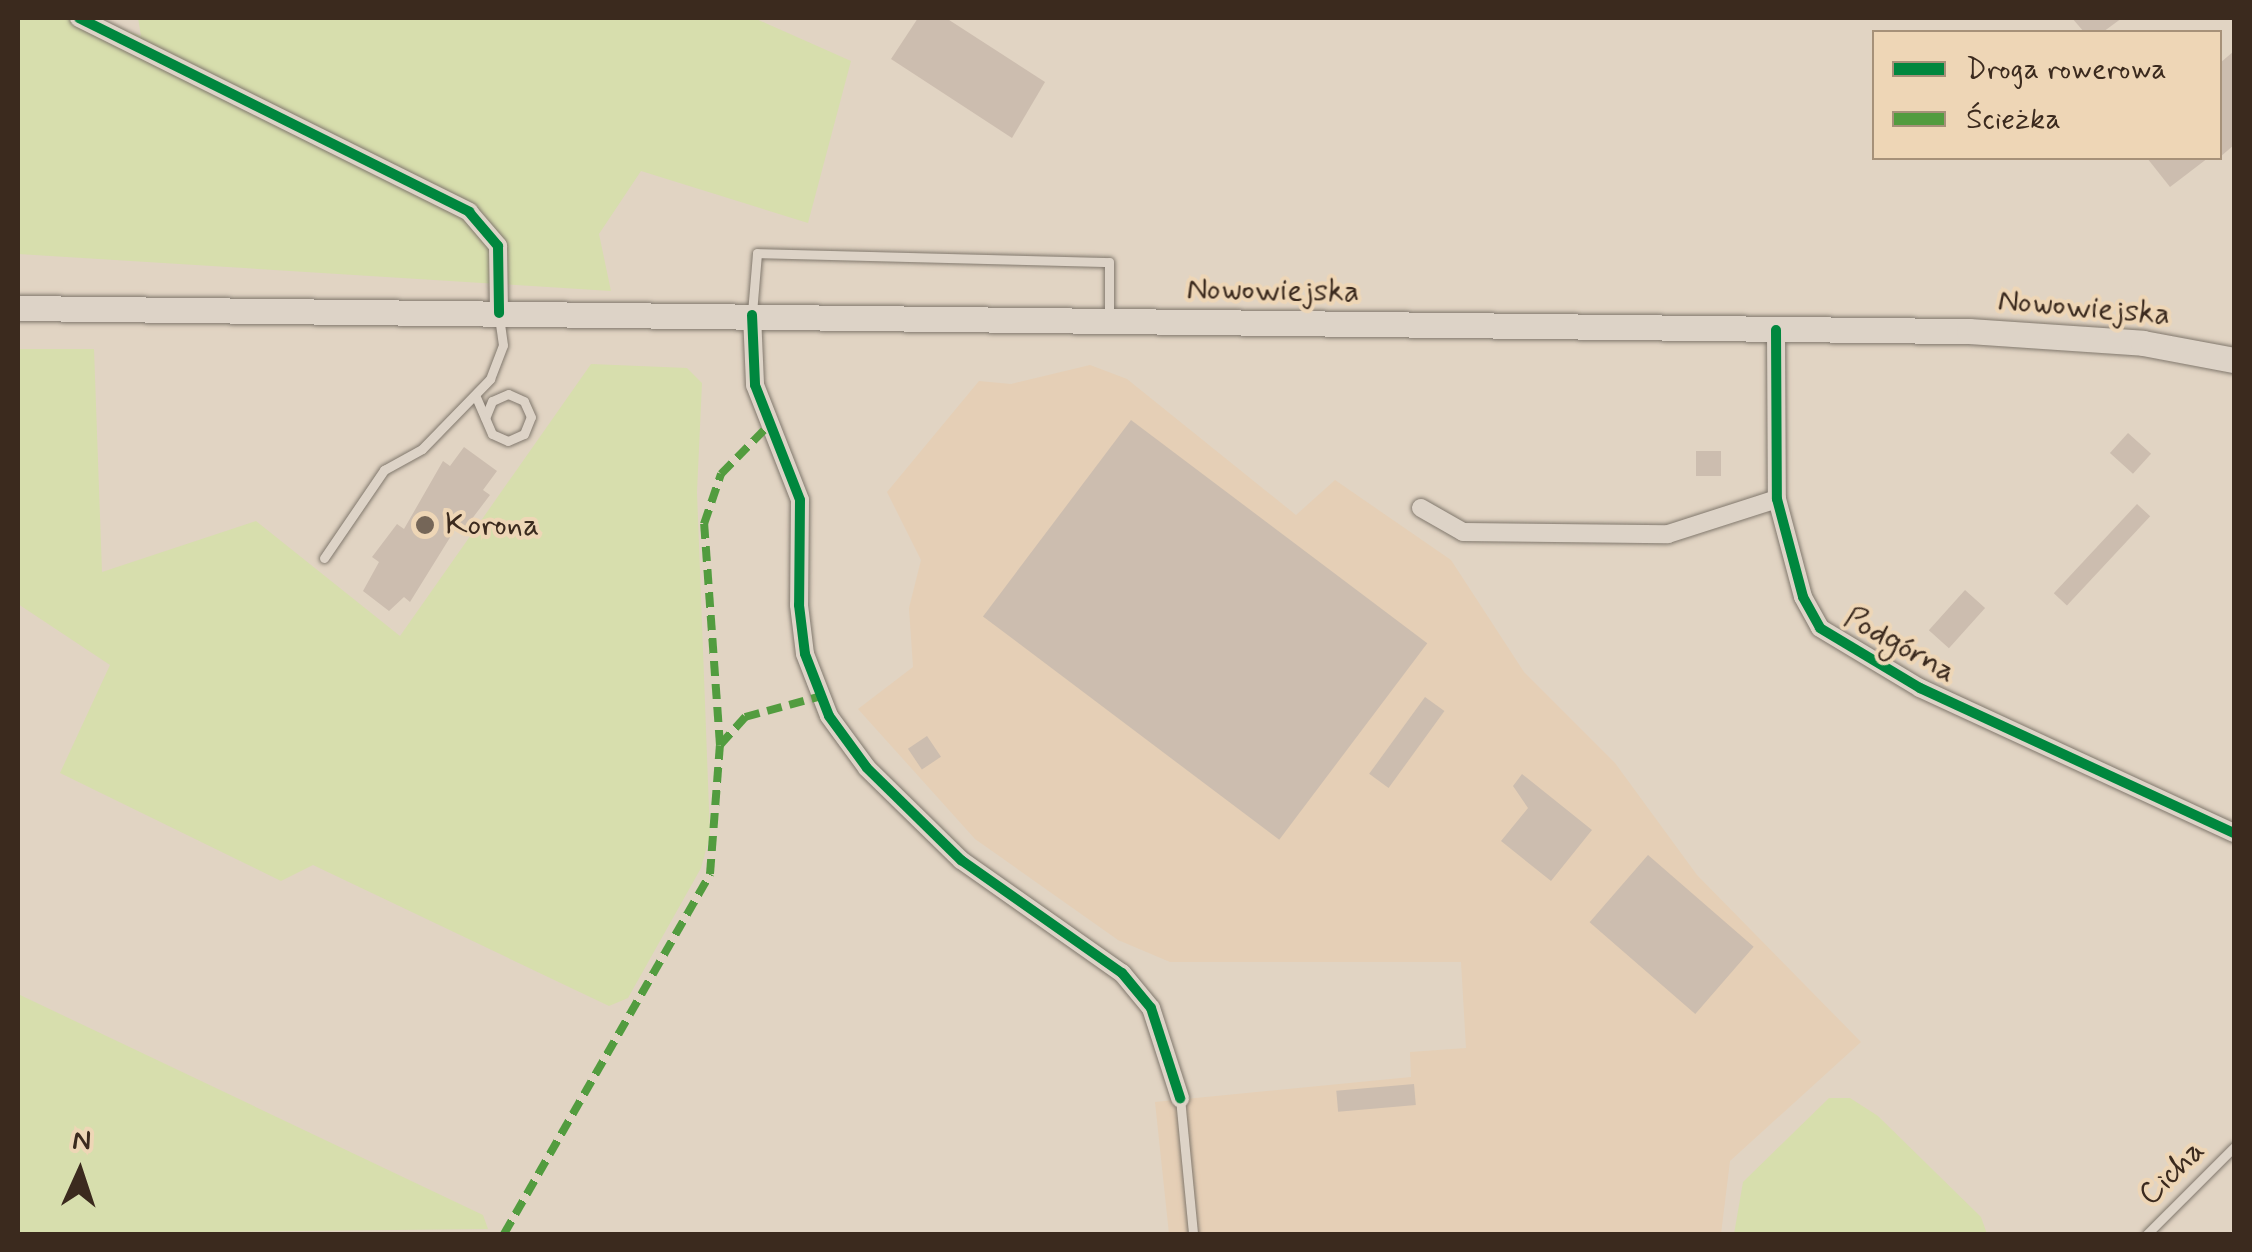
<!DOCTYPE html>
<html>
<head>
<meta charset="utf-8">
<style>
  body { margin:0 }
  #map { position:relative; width:2252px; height:1252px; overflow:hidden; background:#e1d4c3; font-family:Mynerve,sans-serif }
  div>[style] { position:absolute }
  .built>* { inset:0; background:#e5cfb6 }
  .green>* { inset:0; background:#d7dead }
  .building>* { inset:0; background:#ccbdaf; transform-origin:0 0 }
  .roads { filter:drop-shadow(0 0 2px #81786d) drop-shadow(0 0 2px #81786d) }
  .service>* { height:9px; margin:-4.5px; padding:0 4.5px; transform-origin:4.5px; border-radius:4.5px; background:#ddd3c7 }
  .minor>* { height:18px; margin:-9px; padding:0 9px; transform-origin:9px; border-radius:9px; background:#ddd3c7 }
  .secondary>* { height:25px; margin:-12.5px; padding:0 12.5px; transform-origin:12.5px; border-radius:12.5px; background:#ddd3c7 }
  .quiet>* { height:8px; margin-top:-4px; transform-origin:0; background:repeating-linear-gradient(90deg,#529c3f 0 15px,transparent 0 23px) }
  .cycleway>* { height:10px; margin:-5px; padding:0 5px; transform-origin:5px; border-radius:5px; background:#00873e }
  .dots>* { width:28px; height:28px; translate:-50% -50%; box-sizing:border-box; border:5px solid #eed6b6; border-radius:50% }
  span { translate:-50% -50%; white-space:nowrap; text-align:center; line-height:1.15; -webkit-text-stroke:8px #eed6b6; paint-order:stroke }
  .street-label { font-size:32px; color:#3b2a1e }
  .poi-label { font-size:32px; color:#3b2a1e }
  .left { translate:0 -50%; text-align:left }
  .frame { position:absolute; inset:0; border:20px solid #3b2a1e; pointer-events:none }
  .legend { position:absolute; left:1872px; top:30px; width:350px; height:130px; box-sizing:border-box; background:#eed6b6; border:2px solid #a69179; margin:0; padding:12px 18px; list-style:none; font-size:30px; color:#3b2a1e }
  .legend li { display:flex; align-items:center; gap:20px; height:50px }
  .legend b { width:50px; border:2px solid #a69179 }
  .north { position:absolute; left:30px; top:1122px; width:100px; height:100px; -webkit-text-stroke:8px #eed6b6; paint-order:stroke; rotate:3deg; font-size:28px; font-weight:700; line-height:40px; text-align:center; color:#3b2a1e }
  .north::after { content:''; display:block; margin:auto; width:35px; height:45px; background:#3b2a1e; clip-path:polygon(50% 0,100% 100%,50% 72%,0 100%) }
</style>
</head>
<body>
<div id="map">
  <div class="built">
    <div style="clip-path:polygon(1090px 365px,1127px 379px,1296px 515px,1335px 480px,1451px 560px,1524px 672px,1615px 763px,1697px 875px,1861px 1042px,1730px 1161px,1721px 1234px,1169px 1234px,1155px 1102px,1411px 1077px,1410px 1052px,1466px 1048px,1461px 962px,1170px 962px,1118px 940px,975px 839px,858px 709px,913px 667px,909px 608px,921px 560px,887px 492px,979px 381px,1011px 384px)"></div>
  </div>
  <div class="green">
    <div style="clip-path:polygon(18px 18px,91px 18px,141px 36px,138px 18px,754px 18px,851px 61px,808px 223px,641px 171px,599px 234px,611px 291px,18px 254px)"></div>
    <div style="clip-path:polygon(18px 349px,94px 349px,102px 572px,256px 521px,400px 636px,591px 364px,687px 368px,702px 383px,697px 492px,710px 835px,701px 868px,628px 998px,609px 1006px,313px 865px,281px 881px,60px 773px,110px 665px,18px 604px)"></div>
    <div style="clip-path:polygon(18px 994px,483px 1215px,488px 1229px,18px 1234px)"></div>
    <div style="clip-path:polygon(1829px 1098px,1850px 1098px,1878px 1116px,1981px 1217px,1987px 1234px,1734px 1234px,1743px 1182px)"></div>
  </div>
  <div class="building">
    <div style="clip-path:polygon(918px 18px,946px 18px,1045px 82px,1012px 138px,891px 59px)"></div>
    <div style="clip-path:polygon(2072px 18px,2122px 18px,2103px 32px,2084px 32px)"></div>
    <div style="clip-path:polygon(2234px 51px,2234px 145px,2220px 157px,2220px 63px)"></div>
    <div style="clip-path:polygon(2147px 158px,2208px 158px,2170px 187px)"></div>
    <div style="left:1131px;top:420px;width:371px;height:246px;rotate:37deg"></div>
    <div style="left:2128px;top:433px;width:31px;height:27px;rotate:42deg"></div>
    <div style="clip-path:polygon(464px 447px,497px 471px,483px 490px,490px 495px,465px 528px,459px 523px,410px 602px,404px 597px,389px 611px,363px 591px,379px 562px,372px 557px,397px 524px,404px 529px,443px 461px,450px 466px)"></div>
    <div style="left:1696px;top:451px;width:25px;height:25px"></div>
    <div style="left:2137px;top:504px;width:18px;height:122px;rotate:43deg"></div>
    <div style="left:1965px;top:590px;width:27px;height:54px;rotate:42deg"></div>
    <div style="left:1425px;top:697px;width:24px;height:95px;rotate:36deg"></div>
    <div style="left:927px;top:736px;width:25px;height:23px;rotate:56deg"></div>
    <div style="clip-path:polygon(1522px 774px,1592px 830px,1551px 881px,1501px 841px,1528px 808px,1513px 786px)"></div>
    <div style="left:1648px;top:855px;width:140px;height:89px;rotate:41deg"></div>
    <div style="left:1414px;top:1084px;width:21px;height:78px;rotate:85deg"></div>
  </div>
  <div class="roads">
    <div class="service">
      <div style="left:752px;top:313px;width:60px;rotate:-85.2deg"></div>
      <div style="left:757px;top:253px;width:352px;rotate:1.5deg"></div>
      <div style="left:1109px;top:262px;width:58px;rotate:90deg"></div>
      <div style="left:476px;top:397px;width:40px;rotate:66.6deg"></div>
      <div style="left:492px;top:434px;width:17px;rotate:24deg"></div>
      <div style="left:508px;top:441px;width:17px;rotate:-24deg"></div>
      <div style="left:524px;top:434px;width:18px;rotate:-68deg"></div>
      <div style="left:531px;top:417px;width:17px;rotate:-114deg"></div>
      <div style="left:524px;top:401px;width:17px;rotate:-156deg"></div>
      <div style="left:508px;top:394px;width:17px;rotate:156deg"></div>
      <div style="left:492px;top:401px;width:18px;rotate:112deg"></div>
      <div style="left:324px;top:558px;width:107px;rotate:-55.7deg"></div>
      <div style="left:384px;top:470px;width:43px;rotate:-28.9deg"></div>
      <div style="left:422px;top:449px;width:98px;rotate:-45.8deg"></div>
      <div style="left:490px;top:379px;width:36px;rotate:-69deg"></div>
      <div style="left:503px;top:345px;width:30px;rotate:-98deg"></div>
      <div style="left:1180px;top:1098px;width:137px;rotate:84.5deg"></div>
      <div style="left:2147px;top:1234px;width:123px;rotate:-45deg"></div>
    </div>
    <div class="minor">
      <div style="left:79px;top:18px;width:436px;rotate:26.4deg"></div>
      <div style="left:469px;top:212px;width:45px;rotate:49.5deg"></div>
      <div style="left:498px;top:246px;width:67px;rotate:89.1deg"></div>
      <div style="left:752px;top:315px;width:70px;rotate:87.5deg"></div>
      <div style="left:755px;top:385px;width:123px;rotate:68.6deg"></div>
      <div style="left:800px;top:500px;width:105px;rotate:90.5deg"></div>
      <div style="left:799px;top:605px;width:49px;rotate:83deg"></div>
      <div style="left:805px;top:654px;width:66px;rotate:68.8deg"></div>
      <div style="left:829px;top:716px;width:64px;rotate:53.8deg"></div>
      <div style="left:867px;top:768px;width:132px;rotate:44.4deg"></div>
      <div style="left:961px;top:860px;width:197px;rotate:35.1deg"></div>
      <div style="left:1122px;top:973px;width:45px;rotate:50.4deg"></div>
      <div style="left:1151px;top:1008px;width:95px;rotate:72.1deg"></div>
      <div style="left:1776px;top:330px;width:169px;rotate:89.7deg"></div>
      <div style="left:1777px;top:499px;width:101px;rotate:75.1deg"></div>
      <div style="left:1803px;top:597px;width:35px;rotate:61deg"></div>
      <div style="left:1820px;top:628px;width:117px;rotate:31deg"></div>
      <div style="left:1920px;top:688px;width:346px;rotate:24.8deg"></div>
      <div style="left:1421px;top:508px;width:48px;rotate:29.7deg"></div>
      <div style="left:1463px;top:532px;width:205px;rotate:0.6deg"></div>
      <div style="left:1668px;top:534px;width:114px;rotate:-17.8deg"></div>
    </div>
    <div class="secondary">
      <div style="left:18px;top:308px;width:1951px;rotate:0.68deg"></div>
      <div style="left:1969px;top:331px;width:174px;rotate:3.9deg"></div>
      <div style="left:2143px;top:343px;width:93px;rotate:10.6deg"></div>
    </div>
  </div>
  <div class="quiet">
    <div style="left:720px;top:745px;width:38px;rotate:-48deg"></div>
    <div style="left:745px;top:717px;width:79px;rotate:-15.4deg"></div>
    <div style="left:504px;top:1234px;width:415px;rotate:-60.2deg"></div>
    <div style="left:710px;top:874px;width:129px;rotate:-85.6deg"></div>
    <div style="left:720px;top:745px;width:222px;rotate:-94.1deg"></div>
    <div style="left:704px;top:524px;width:53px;rotate:-71.2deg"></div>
    <div style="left:721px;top:474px;width:69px;rotate:-45.6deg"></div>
  </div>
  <div class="cycleway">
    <div style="left:79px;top:18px;width:436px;rotate:26.4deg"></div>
    <div style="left:469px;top:212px;width:45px;rotate:49.5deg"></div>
    <div style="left:498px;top:246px;width:67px;rotate:89.1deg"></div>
    <div style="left:752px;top:315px;width:70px;rotate:87.5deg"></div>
    <div style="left:755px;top:385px;width:123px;rotate:68.6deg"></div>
    <div style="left:800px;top:500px;width:105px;rotate:90.5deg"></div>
    <div style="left:799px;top:605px;width:49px;rotate:83deg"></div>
    <div style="left:805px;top:654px;width:66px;rotate:68.8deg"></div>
    <div style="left:829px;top:716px;width:64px;rotate:53.8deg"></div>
    <div style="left:867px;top:768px;width:132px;rotate:44.4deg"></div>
    <div style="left:961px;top:860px;width:197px;rotate:35.1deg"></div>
    <div style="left:1122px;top:973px;width:45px;rotate:50.4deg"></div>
    <div style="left:1151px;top:1008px;width:95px;rotate:72.1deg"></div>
    <div style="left:1776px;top:330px;width:169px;rotate:89.7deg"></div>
    <div style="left:1777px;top:499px;width:101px;rotate:75.1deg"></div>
    <div style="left:1803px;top:597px;width:35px;rotate:61deg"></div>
    <div style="left:1820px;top:628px;width:117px;rotate:31deg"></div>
    <div style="left:1920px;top:688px;width:346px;rotate:24.8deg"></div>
  </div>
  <div class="dots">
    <div style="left:425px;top:525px;background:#756658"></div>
  </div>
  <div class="street-label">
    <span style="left:1273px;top:291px;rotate:1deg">Nowowiejska</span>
    <span style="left:2084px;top:308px;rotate:5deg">Nowowiejska</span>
    <span style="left:1900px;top:645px;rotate:29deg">Podgórna</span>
    <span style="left:2172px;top:1173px;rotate:-45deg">Cicha</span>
  </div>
  <div class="poi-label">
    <span class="left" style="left:445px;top:525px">Korona</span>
  </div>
  <div class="frame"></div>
  <ul class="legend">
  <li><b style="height:12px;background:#00873e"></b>Droga rowerowa</li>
  <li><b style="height:12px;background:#529c3f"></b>Ścieżka</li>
  </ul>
  <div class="north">N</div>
</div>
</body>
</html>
